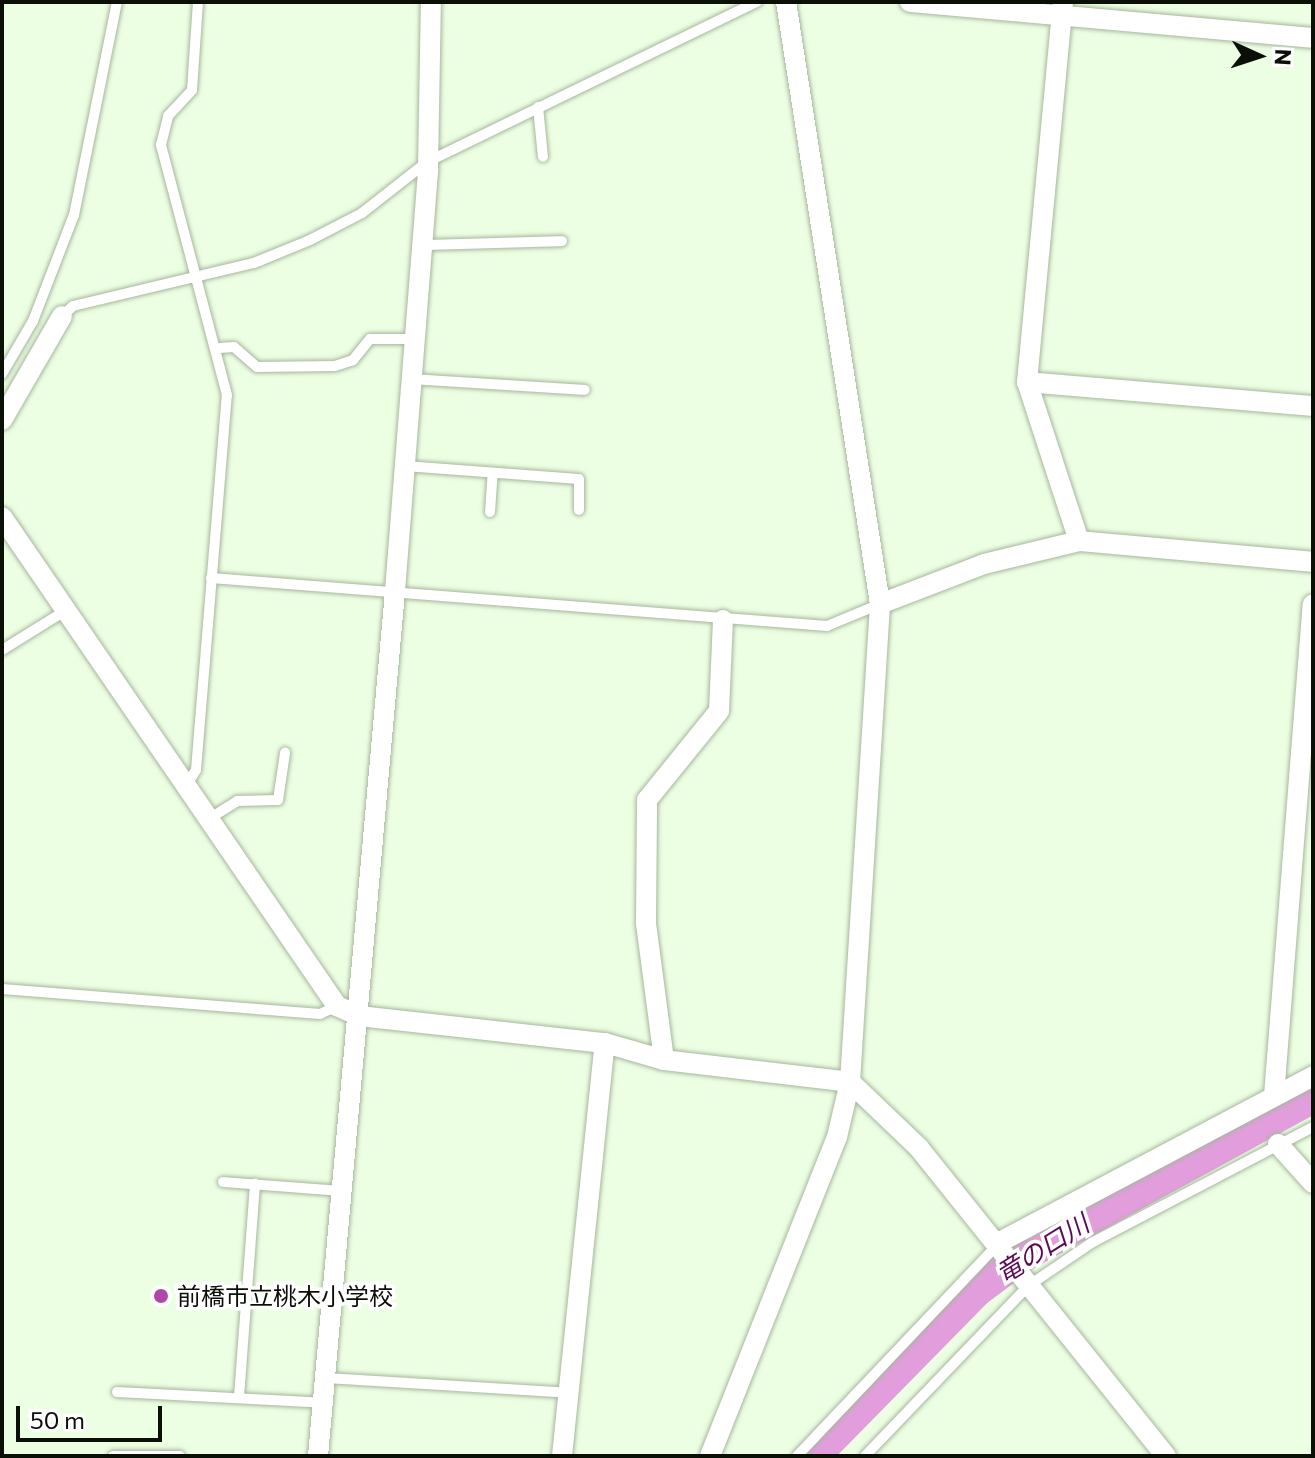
<!DOCTYPE html>
<html>
<head>
<meta charset="utf-8">
<style>
  body { margin:0 }
  #map { position:relative; width:1315px; height:1458px; overflow:hidden; background:#edffe3; font-family:Commissioner,"Noto Sans JP",sans-serif }
  div>[style] { position:absolute }
  .river>* { height:34px; margin:-17px; padding:0 17px; transform-origin:17px; border-radius:17px; background:#e29edc }
  .roads { filter:drop-shadow(0 0 2px #a6b79d) drop-shadow(0 0 2px #a6b79d) }
  .lane>* { height:10px; margin:-5px; padding:0 5px; transform-origin:5px; border-radius:5px; background:#fff }
  .street>* { height:20px; margin:-10px; padding:0 10px; transform-origin:10px; border-radius:10px; background:#fff }
  .dots>* { width:22px; height:22px; translate:-50% -50%; box-sizing:border-box; border:4px solid #fff; border-radius:50% }
  span { translate:-50% -50%; white-space:nowrap; text-align:center; line-height:1.15; -webkit-text-stroke:7px #fff; paint-order:stroke }
  .poi-label { font-size:24px; color:#0b1007 }
  .left { translate:0 -50%; text-align:left }
  .water-label { font-size:26px; color:#5c0859; font-style:italic }
  .frame { position:absolute; inset:0; border:4px solid #0b1007; pointer-events:none }
  .north { position:absolute; left:1219px; top:16px; width:80px; height:80px; -webkit-text-stroke:6px #fff; paint-order:stroke; rotate:93deg; font-size:22px; font-weight:700; line-height:32px; text-align:center; color:#0b1007 }
  .north::after { content:''; display:block; margin:auto; width:28px; height:36px; background:#0b1007; clip-path:polygon(50% 0,100% 100%,50% 72%,0 100%) }
  .scale { position:absolute; left:16px; top:1406px; width:146px; height:36px; box-sizing:border-box; border:4px solid #0b1007; border-top:0; padding-left:10px; font-size:24px; line-height:28px; white-space:nowrap; color:#0b1007; -webkit-text-stroke:6px #fff; paint-order:stroke }
</style>
</head>
<body>
<div id="map">
  <div class="river">
    <div style="left:813px;top:1456px;width:233px;rotate:-45.5deg"></div>
    <div style="left:976px;top:1290px;width:62px;rotate:-36.5deg"></div>
    <div style="left:1026px;top:1253px;width:327px;rotate:-28.7deg"></div>
  </div>
  <div class="roads">
    <div class="lane">
      <div style="left:538px;top:107px;width:50px;rotate:84.3deg"></div>
      <div style="left:422px;top:245px;width:140px;rotate:-1.6deg"></div>
      <div style="left:62px;top:316px;width:15px;rotate:-42deg"></div>
      <div style="left:73px;top:306px;width:186px;rotate:-13.4deg"></div>
      <div style="left:254px;top:263px;width:61px;rotate:-22.3deg"></div>
      <div style="left:310px;top:240px;width:59px;rotate:-27.4deg"></div>
      <div style="left:362px;top:213px;width:83px;rotate:-38.1deg"></div>
      <div style="left:427px;top:162px;width:367px;rotate:-25.9deg"></div>
      <div style="left:219px;top:348px;width:15px;rotate:-4deg"></div>
      <div style="left:234px;top:347px;width:30px;rotate:41deg"></div>
      <div style="left:257px;top:367px;width:78px;rotate:-0.7deg"></div>
      <div style="left:335px;top:366px;width:19px;rotate:-18deg"></div>
      <div style="left:353px;top:360px;width:27px;rotate:-51deg"></div>
      <div style="left:370px;top:339px;width:44px"></div>
      <div style="left:2px;top:374px;width:61px;rotate:-59.7deg"></div>
      <div style="left:33px;top:321px;width:114px;rotate:-68.9deg"></div>
      <div style="left:74px;top:215px;width:217px;rotate:-78.6deg"></div>
      <div style="left:412px;top:379px;width:173px;rotate:3.6deg"></div>
      <div style="left:405px;top:466px;width:174px;rotate:4.3deg"></div>
      <div style="left:579px;top:479px;width:31px;rotate:90deg"></div>
      <div style="left:490px;top:512px;width:39px;rotate:-86deg"></div>
      <div style="left:211px;top:578px;width:618px;rotate:4.46deg"></div>
      <div style="left:827px;top:626px;width:57px;rotate:-22.5deg"></div>
      <div style="left:2px;top:650px;width:74px;rotate:-31.8deg"></div>
      <div style="left:186px;top:786px;width:19px;rotate:-58deg"></div>
      <div style="left:196px;top:770px;width:376px;rotate:-85.3deg"></div>
      <div style="left:227px;top:395px;width:259px;rotate:-104.8deg"></div>
      <div style="left:161px;top:145px;width:30px;rotate:-76deg"></div>
      <div style="left:168px;top:116px;width:35px;rotate:-47deg"></div>
      <div style="left:192px;top:90px;width:88px;rotate:-86.1deg"></div>
      <div style="left:207px;top:820px;width:36px;rotate:-32deg"></div>
      <div style="left:237px;top:801px;width:41px;rotate:-1.4deg"></div>
      <div style="left:278px;top:800px;width:48px;rotate:-81.5deg"></div>
      <div style="left:2px;top:989px;width:319px;rotate:4.5deg"></div>
      <div style="left:320px;top:1014px;width:19px;rotate:-25deg"></div>
      <div style="left:223px;top:1182px;width:117px;rotate:4.4deg"></div>
      <div style="left:326px;top:1378px;width:243px;rotate:3.5deg"></div>
      <div style="left:117px;top:1392px;width:207px;rotate:3deg"></div>
      <div style="left:239px;top:1397px;width:214px;rotate:-85.7deg"></div>
      <div style="left:113px;top:1456px;width:67px"></div>
      <div style="left:797px;top:1456px;width:291px;rotate:-46.5deg"></div>
      <div style="left:865px;top:1456px;width:236px;rotate:-46.2deg"></div>
      <div style="left:1028px;top:1286px;width:78px;rotate:-34.1deg"></div>
      <div style="left:1093px;top:1242px;width:248px;rotate:-27.6deg"></div>
    </div>
    <div class="street">
      <div style="left:910px;top:2px;width:405px;rotate:5.1deg"></div>
      <div style="left:1027px;top:382px;width:287px;rotate:4.8deg"></div>
      <div style="left:2px;top:420px;width:120px;rotate:-60deg"></div>
      <div style="left:2px;top:517px;width:593px;rotate:55.59deg"></div>
      <div style="left:337px;top:1006px;width:24px;rotate:24deg"></div>
      <div style="left:359px;top:1016px;width:247px;rotate:6.3deg"></div>
      <div style="left:605px;top:1043px;width:61px;rotate:16.1deg"></div>
      <div style="left:664px;top:1060px;width:187px;rotate:6.7deg"></div>
      <div style="left:850px;top:1082px;width:95px;rotate:43.7deg"></div>
      <div style="left:919px;top:1148px;width:395px;rotate:51.3deg"></div>
      <div style="left:1079px;top:541px;width:235px;rotate:5.1deg"></div>
      <div style="left:880px;top:604px;width:111px;rotate:-21deg"></div>
      <div style="left:984px;top:564px;width:98px;rotate:-13.6deg"></div>
      <div style="left:1079px;top:541px;width:167px;rotate:-108.1deg"></div>
      <div style="left:1027px;top:382px;width:382px;rotate:-84.6deg"></div>
      <div style="left:664px;top:1060px;width:138px;rotate:-97.5deg"></div>
      <div style="left:646px;top:923px;width:123px;rotate:-89.5deg"></div>
      <div style="left:647px;top:800px;width:114px;rotate:-51deg"></div>
      <div style="left:719px;top:711px;width:91px;rotate:-87.5deg"></div>
      <div style="left:1274px;top:1096px;width:493px;rotate:-85.5deg"></div>
      <div style="left:1278px;top:1144px;width:52px;rotate:48.1deg"></div>
      <div style="left:998px;top:1243px;width:357px;rotate:-27.9deg"></div>
      <div style="left:318px;top:1456px;width:868px;rotate:-84.91deg"></div>
      <div style="left:395px;top:591px;width:424px;rotate:-85.5deg"></div>
      <div style="left:428px;top:168px;width:166px;rotate:-89deg"></div>
      <div style="left:562px;top:1456px;width:415px;rotate:-84.1deg"></div>
      <div style="left:710px;top:1456px;width:343px;rotate:-68.3deg"></div>
      <div style="left:837px;top:1137px;width:57px;rotate:-76.7deg"></div>
      <div style="left:850px;top:1082px;width:479px;rotate:-86.4deg"></div>
      <div style="left:880px;top:604px;width:609px;rotate:-98.87deg"></div>
    </div>
  </div>
  <div class="dots">
    <div style="left:161px;top:1296px;background:#af47a9"></div>
  </div>
  <div class="poi-label">
    <span class="left" style="left:177px;top:1296px">前橋市立桃木小学校</span>
  </div>
  <div class="water-label">
    <span style="left:1042px;top:1248px;rotate:-32deg">竜の口川</span>
  </div>
  <div class="frame"></div>
  <div class="north">N</div>
  <div class="scale">50 m</div>
</div>
</body>
</html>
